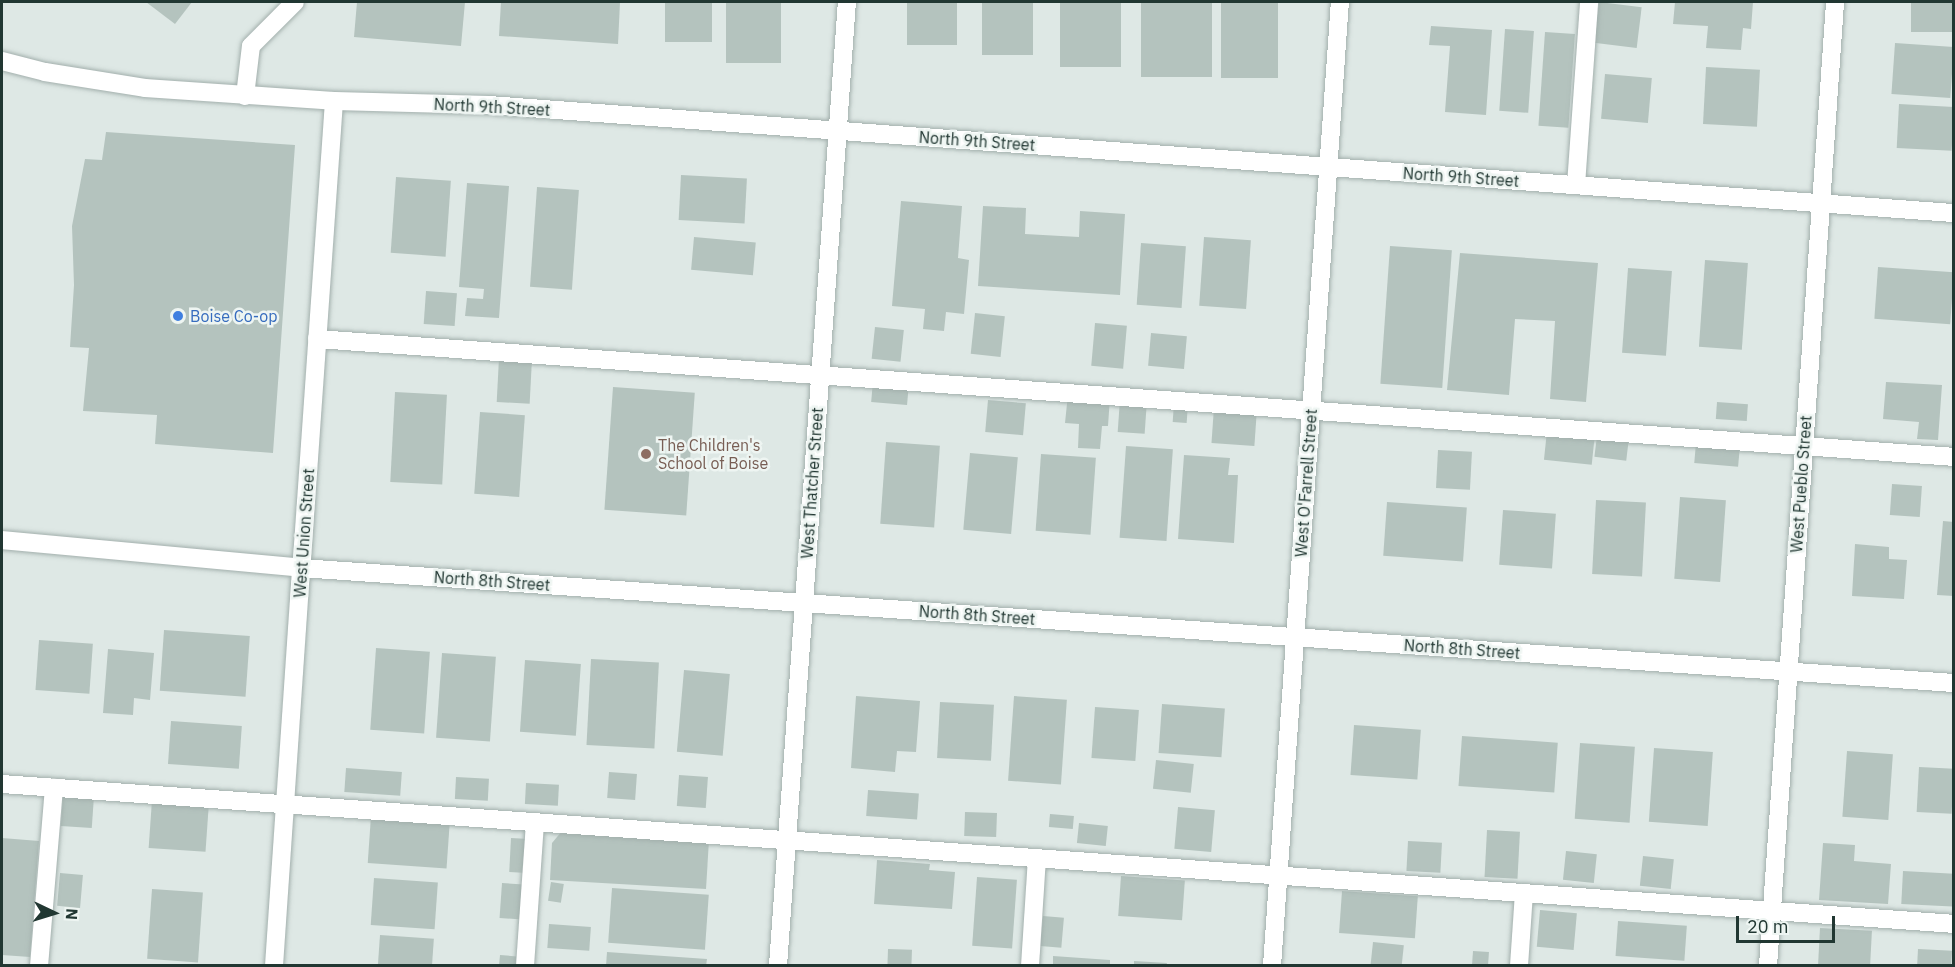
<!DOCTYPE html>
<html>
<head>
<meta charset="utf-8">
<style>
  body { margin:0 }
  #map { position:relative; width:1955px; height:967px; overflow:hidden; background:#dee8e5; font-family:"IBM Plex Sans",sans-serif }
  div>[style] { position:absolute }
  .building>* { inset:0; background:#b4c3be; transform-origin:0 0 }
  .roads { filter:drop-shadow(0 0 2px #a2afac) drop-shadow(0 0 2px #a2afac) }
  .service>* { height:18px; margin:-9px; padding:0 9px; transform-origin:9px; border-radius:9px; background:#fff }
  .minor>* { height:18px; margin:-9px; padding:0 9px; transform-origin:9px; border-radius:9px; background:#fff }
  .tertiary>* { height:18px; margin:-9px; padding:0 9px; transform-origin:9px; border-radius:9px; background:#fff }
  .dots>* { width:16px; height:16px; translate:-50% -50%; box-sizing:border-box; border:3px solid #eef5f2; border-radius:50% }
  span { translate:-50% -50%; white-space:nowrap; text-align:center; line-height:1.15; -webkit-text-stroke:5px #eef5f2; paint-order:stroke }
  .street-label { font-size:16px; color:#213732 }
  .shop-label { font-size:16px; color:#366cbe }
  .left { translate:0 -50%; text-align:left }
  .education-label { font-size:16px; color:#785e54 }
  .frame { position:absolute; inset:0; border:3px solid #213732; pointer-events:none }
  .north { position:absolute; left:24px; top:883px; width:60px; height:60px; -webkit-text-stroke:4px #eef5f2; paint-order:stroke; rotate:94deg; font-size:16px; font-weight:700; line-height:24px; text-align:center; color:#213732 }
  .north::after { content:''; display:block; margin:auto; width:21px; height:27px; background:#213732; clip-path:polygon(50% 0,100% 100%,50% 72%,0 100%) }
  .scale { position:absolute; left:1736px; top:916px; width:99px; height:27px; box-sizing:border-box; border:3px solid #213732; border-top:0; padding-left:8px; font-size:18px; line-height:21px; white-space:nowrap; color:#213732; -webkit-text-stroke:4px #eef5f2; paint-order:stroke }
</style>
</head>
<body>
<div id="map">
  <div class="building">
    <div style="clip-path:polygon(146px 2px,192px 2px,175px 24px)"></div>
    <div style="clip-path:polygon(357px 2px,465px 2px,461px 46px,354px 37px)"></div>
    <div style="clip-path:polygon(501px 2px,620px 2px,618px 44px,499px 36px)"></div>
    <div style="left:665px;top:2px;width:47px;height:40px"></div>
    <div style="left:726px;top:2px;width:55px;height:61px"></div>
    <div style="left:907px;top:2px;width:50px;height:43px"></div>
    <div style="left:982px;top:2px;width:51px;height:53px"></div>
    <div style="left:1060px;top:2px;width:61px;height:65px"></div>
    <div style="left:1141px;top:2px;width:71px;height:75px"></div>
    <div style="left:1221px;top:2px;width:57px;height:76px"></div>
    <div style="left:1599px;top:2px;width:43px;height:41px;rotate:7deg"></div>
    <div style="clip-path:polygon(1675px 2px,1753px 2px,1751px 29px,1743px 28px,1741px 50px,1706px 48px,1708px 26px,1673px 24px)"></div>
    <div style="left:1911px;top:2px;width:43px;height:30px"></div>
    <div style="clip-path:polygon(1431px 26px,1492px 30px,1486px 115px,1445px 112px,1450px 46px,1429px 45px)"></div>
    <div style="left:1505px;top:29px;width:29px;height:82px;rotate:4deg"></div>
    <div style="left:1545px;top:32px;width:30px;height:94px;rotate:4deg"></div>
    <div style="left:1895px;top:43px;width:59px;height:51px;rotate:4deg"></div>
    <div style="left:1706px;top:67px;width:54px;height:57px;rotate:3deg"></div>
    <div style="left:1605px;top:74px;width:47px;height:45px;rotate:5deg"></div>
    <div style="left:1899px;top:104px;width:55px;height:44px;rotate:3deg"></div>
    <div style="clip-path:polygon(106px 132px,295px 145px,273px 453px,155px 444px,157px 415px,83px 411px,89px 348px,70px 347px,74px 285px,72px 226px,85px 159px,102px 160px)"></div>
    <div style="left:681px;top:175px;width:66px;height:45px;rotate:3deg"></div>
    <div style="left:396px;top:177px;width:55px;height:76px;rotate:4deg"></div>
    <div style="clip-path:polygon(467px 183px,509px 186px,499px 318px,465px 316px,467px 298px,483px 299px,484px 289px,459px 287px)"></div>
    <div style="left:537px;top:187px;width:42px;height:100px;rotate:4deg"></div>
    <div style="clip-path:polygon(901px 201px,962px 206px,958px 258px,969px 260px,964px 314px,946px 312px,944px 331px,923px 329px,925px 309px,892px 306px)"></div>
    <div style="clip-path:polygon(983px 206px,1026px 208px,1025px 234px,1079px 237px,1080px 211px,1125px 214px,1120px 295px,978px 286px)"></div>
    <div style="left:694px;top:237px;width:62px;height:33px;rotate:5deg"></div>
    <div style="left:1204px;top:237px;width:47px;height:69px;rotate:4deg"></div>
    <div style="left:1141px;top:243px;width:45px;height:62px;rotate:4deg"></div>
    <div style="left:1390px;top:246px;width:62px;height:138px;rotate:4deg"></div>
    <div style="clip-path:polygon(1460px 253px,1598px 263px,1586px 402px,1550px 399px,1555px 321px,1515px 319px,1509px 395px,1447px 390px)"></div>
    <div style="left:1705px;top:260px;width:43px;height:87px;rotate:4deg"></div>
    <div style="left:1878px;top:267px;width:76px;height:52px;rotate:4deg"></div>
    <div style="left:1628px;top:268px;width:44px;height:85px;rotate:4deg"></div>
    <div style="left:426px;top:291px;width:31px;height:33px;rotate:4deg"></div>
    <div style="left:975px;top:313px;width:30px;height:41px;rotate:6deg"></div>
    <div style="left:1095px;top:323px;width:32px;height:43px;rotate:5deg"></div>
    <div style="left:875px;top:327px;width:29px;height:32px;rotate:6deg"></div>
    <div style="left:1151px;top:333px;width:36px;height:33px;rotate:5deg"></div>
    <div style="left:499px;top:358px;width:33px;height:44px;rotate:3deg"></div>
    <div style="left:873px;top:381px;width:36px;height:21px;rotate:5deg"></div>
    <div style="clip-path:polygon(1886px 382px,1942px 385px,1938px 440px,1917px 439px,1919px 422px,1883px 419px)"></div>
    <div style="left:613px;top:387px;width:82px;height:123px;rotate:4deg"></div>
    <div style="left:395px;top:392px;width:52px;height:90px;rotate:3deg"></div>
    <div style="clip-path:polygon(1068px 394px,1110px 397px,1108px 426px,1102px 426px,1100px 449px,1078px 448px,1079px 424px,1065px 423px)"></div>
    <div style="left:1120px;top:399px;width:27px;height:33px;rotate:4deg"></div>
    <div style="left:988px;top:400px;width:38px;height:32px;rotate:5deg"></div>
    <div style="left:1717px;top:402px;width:31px;height:17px;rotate:4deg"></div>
    <div style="left:1174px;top:403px;width:14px;height:19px;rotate:4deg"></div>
    <div style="left:1214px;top:407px;width:43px;height:36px;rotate:4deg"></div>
    <div style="left:480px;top:412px;width:45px;height:82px;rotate:4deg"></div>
    <div style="left:1547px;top:431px;width:48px;height:29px;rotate:6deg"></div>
    <div style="left:1597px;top:436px;width:32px;height:21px;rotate:7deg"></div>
    <div style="left:886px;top:442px;width:54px;height:82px;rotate:4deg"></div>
    <div style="left:1696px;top:443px;width:44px;height:20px;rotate:5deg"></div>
    <div style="left:1126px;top:446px;width:47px;height:92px;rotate:4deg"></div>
    <div style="left:1438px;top:450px;width:34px;height:38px;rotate:3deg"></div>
    <div style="left:970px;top:453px;width:48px;height:77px;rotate:5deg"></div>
    <div style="left:1041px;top:454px;width:55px;height:77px;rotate:4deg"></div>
    <div style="clip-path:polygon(1184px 455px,1230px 458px,1228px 475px,1238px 475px,1234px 543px,1178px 539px)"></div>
    <div style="left:1892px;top:484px;width:30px;height:31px;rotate:4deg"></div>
    <div style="left:1680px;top:497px;width:46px;height:82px;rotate:4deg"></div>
    <div style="left:1596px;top:500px;width:50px;height:74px;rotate:3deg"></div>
    <div style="left:1387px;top:502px;width:80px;height:54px;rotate:4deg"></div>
    <div style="left:1503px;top:510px;width:53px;height:55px;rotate:4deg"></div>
    <div style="clip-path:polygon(1943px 521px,1954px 522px,1954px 596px,1937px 595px)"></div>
    <div style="clip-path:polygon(1855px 544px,1889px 547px,1889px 559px,1907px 560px,1904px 599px,1852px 596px)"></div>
    <div style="left:164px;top:630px;width:86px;height:61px;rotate:4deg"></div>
    <div style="left:39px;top:640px;width:54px;height:50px;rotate:4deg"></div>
    <div style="left:376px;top:648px;width:54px;height:82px;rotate:4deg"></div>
    <div style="clip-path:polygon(108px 649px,154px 653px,150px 700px,134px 698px,133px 715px,103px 713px)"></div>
    <div style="left:442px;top:653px;width:54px;height:85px;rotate:4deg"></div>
    <div style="left:591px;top:659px;width:68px;height:86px;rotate:3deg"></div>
    <div style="left:525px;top:660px;width:56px;height:72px;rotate:4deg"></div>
    <div style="left:684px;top:670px;width:46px;height:82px;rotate:5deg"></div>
    <div style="clip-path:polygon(856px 696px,920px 701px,916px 752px,897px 751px,895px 772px,851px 768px)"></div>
    <div style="left:1014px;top:696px;width:53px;height:85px;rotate:4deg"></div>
    <div style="left:940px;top:702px;width:54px;height:56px;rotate:3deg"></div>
    <div style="left:1162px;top:704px;width:63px;height:49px;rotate:4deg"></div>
    <div style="left:1095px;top:707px;width:44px;height:51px;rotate:4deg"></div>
    <div style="left:171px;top:721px;width:71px;height:43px;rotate:4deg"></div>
    <div style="left:1354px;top:725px;width:67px;height:50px;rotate:4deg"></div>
    <div style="left:1462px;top:736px;width:96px;height:50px;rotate:4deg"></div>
    <div style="left:1580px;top:743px;width:55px;height:76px;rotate:4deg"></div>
    <div style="left:1654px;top:748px;width:59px;height:74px;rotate:4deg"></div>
    <div style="left:1847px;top:751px;width:46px;height:66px;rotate:4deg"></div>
    <div style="left:1156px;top:760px;width:38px;height:29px;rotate:6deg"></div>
    <div style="left:1919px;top:767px;width:35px;height:45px;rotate:3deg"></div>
    <div style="left:346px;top:768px;width:56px;height:24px;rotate:4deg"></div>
    <div style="left:609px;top:772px;width:28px;height:26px;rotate:4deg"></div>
    <div style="left:679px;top:775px;width:29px;height:31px;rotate:4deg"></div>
    <div style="left:456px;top:777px;width:33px;height:22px;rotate:3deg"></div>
    <div style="left:526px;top:783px;width:33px;height:21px;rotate:3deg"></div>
    <div style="left:868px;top:790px;width:51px;height:26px;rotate:4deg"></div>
    <div style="left:63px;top:795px;width:31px;height:31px;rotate:4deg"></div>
    <div style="left:152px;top:800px;width:57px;height:48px;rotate:4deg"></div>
    <div style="left:1178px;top:807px;width:37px;height:42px;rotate:5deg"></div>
    <div style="left:965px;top:812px;width:32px;height:24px;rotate:2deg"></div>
    <div style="left:1050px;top:814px;width:24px;height:13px;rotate:5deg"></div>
    <div style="left:371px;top:816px;width:79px;height:47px;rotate:4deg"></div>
    <div style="left:1079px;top:823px;width:29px;height:20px;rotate:6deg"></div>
    <div style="left:1487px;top:830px;width:33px;height:47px;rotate:3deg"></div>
    <div style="clip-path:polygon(562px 831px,709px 840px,706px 889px,550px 880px,552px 843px)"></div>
    <div style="clip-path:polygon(2px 838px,39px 841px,30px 957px,2px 955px)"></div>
    <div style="left:511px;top:838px;width:18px;height:34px;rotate:3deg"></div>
    <div style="left:1408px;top:841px;width:34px;height:30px;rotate:3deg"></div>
    <div style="clip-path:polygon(1823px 843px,1855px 845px,1854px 861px,1891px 864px,1888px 904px,1819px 900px)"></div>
    <div style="left:1566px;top:851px;width:31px;height:29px;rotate:6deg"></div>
    <div style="left:1643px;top:856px;width:31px;height:30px;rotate:6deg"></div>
    <div style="clip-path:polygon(877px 860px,930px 864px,929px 870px,955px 872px,952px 909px,874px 904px)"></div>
    <div style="left:1903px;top:871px;width:51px;height:33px;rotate:3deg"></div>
    <div style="left:60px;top:873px;width:23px;height:33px;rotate:5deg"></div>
    <div style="left:1121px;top:876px;width:64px;height:40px;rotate:4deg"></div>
    <div style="left:977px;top:877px;width:40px;height:69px;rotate:4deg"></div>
    <div style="left:374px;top:878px;width:64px;height:47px;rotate:4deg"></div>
    <div style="left:551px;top:882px;width:13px;height:19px;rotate:9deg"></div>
    <div style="left:502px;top:883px;width:26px;height:35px;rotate:4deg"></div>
    <div style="left:612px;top:888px;width:97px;height:55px;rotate:4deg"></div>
    <div style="left:152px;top:889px;width:51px;height:70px;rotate:4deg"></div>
    <div style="left:1342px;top:891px;width:76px;height:42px;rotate:4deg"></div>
    <div style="left:1540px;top:910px;width:37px;height:37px;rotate:5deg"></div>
    <div style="left:1043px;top:916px;width:21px;height:30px;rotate:5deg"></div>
    <div style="left:1618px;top:921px;width:69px;height:35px;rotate:4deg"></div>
    <div style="left:549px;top:924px;width:42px;height:24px;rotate:4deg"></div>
    <div style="left:1820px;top:928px;width:52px;height:38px;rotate:3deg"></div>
    <div style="left:380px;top:935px;width:54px;height:31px;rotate:4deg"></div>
    <div style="left:1373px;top:942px;width:31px;height:23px;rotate:6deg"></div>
    <div style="left:888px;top:949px;width:24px;height:17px;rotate:2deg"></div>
    <div style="left:1918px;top:949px;width:34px;height:17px;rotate:3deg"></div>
    <div style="left:1473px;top:951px;width:16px;height:15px;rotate:4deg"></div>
    <div style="clip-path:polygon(607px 952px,707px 959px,706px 966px,606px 966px)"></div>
    <div style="clip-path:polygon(500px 955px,523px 957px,522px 966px,499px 966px)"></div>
    <div style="clip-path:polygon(1053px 956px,1110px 960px,1110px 966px,1053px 966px)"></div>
    <div style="clip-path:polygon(1134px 961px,1167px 963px,1166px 966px,1134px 966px)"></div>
  </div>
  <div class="roads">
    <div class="service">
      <div style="left:245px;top:96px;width:50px;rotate:-83.2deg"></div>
      <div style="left:251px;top:46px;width:62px;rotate:-45deg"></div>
      <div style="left:1576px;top:185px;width:183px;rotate:-85.9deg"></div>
      <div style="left:317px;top:339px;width:1641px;rotate:4.12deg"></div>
      <div style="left:2px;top:784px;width:1957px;rotate:4.1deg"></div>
      <div style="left:39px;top:966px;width:179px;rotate:-85.2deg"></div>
      <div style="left:525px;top:966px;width:144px;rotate:-86deg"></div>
      <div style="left:1030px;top:966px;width:108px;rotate:-86.3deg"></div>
      <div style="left:1519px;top:966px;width:73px;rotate:-86.1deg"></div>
    </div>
    <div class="minor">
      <div style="left:334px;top:101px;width:155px;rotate:1.5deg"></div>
      <div style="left:489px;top:105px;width:1469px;rotate:4.22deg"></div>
      <div style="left:274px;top:966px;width:399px;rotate:-86.1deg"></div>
      <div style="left:778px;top:966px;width:966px;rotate:-85.91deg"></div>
      <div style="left:1272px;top:966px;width:966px;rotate:-85.97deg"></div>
      <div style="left:1768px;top:966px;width:966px;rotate:-86.02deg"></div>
    </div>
    <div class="tertiary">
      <div style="left:2px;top:61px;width:44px;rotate:14.3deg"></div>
      <div style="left:45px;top:72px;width:101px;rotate:9.1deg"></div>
      <div style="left:145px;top:88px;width:189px;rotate:3.9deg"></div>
      <div style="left:334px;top:101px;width:468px;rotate:94deg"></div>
      <div style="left:2px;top:540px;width:300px;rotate:5.3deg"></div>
      <div style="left:301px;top:568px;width:1657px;rotate:3.98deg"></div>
    </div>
  </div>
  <div class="dots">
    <div style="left:178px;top:316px;background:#3f7fe0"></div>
    <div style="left:646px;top:454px;background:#8d6e63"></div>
  </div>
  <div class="street-label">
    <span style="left:492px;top:107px;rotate:3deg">North 9th Street</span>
    <span style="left:977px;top:141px;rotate:4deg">North 9th Street</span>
    <span style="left:1461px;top:177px;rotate:4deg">North 9th Street</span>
    <span style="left:812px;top:483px;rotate:-86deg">West Thatcher Street</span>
    <span style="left:1306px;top:483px;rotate:-86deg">West O'Farrell Street</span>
    <span style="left:1801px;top:484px;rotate:-86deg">West Pueblo Street</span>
    <span style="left:304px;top:533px;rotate:-86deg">West Union Street</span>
    <span style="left:492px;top:581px;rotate:4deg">North 8th Street</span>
    <span style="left:977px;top:615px;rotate:4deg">North 8th Street</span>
    <span style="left:1462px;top:649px;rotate:4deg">North 8th Street</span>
  </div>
  <div class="shop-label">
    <span class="left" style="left:190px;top:316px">Boise Co-op</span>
  </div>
  <div class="education-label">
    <span class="left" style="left:658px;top:454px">The Children's<br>School of Boise</span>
  </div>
  <div class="frame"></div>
  <div class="north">N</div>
  <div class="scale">20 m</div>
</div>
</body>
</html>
